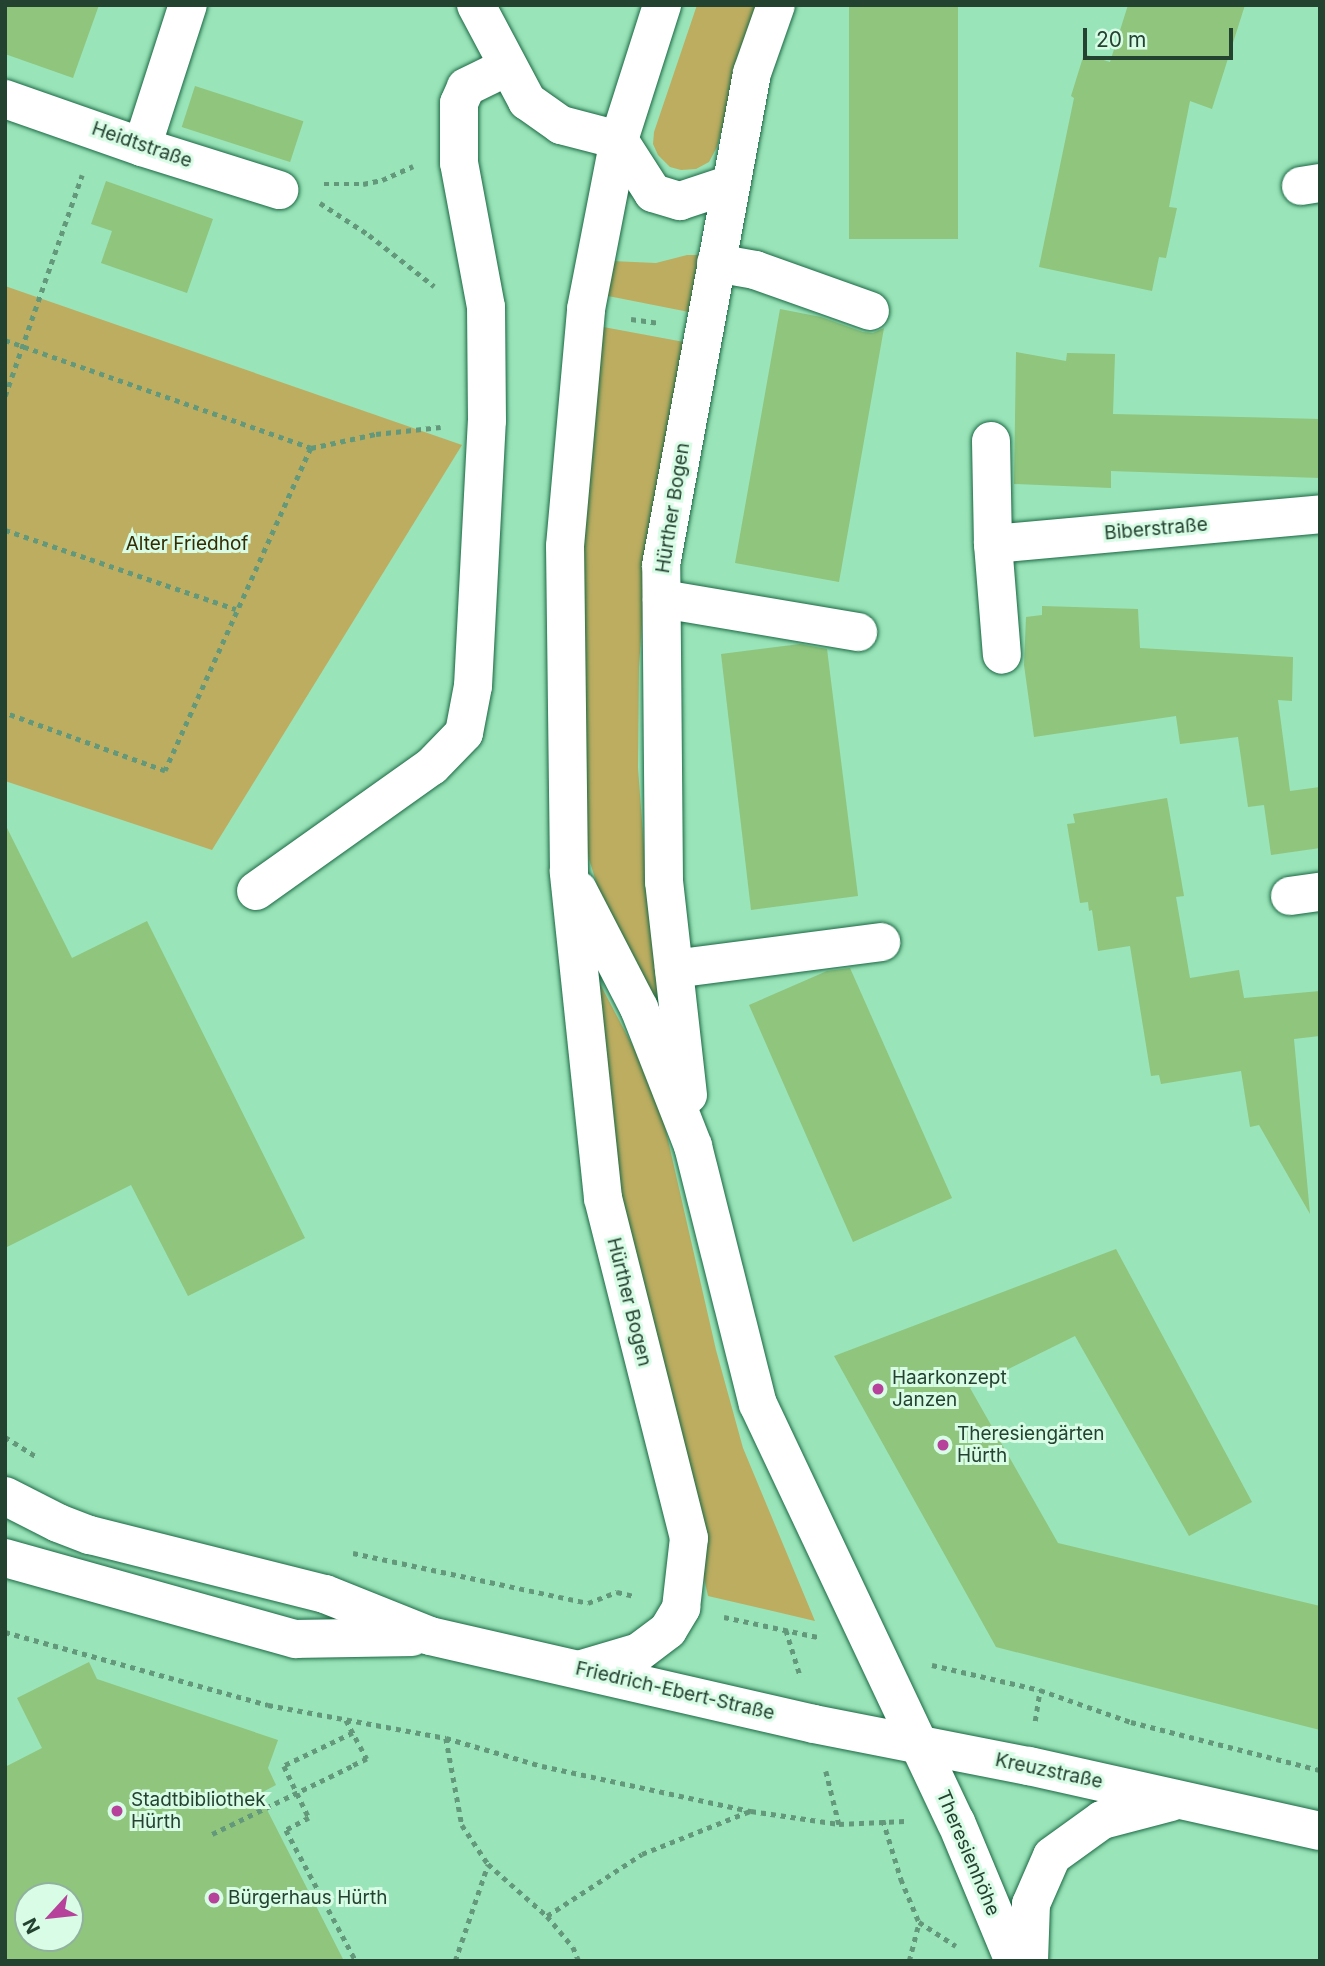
<!DOCTYPE html>
<html>
<head>
<meta charset="utf-8">
<style>
  body { margin:0 }
  #map { position:relative; width:1325px; height:1966px; overflow:hidden; background:#9ae4b9; font-family:Inter,sans-serif }
  div>[style] { position:absolute }
  .green>* { inset:0; background:#bcad61 }
  .building>* { inset:0; background:#8fc57d; transform-origin:0 0 }
  .path>* { height:4.5px; margin-top:-2.25px; transform-origin:0; background:repeating-linear-gradient(90deg,#63997a 0 5px,transparent 0 10px) }
  .roads { filter:drop-shadow(0 0 2px #1b6944) drop-shadow(0 0 2px #1b6944) }
  .minor>* { height:38px; margin:-19px; padding:0 19px; transform-origin:19px; border-radius:19px; background:#fff }
  .path-bridge>* { height:4.5px; margin-top:-2.25px; transform-origin:0; background:repeating-linear-gradient(90deg,#63997a 0 5px,transparent 0 10px) }
  .dots>* { width:19px; height:19px; translate:-50% -50%; box-sizing:border-box; border:4px solid #d8fce5; border-radius:50% }
  span { translate:-50% -50%; white-space:nowrap; text-align:center; line-height:1.15; -webkit-text-stroke:6px #d8fce5; paint-order:stroke }
  .street-label { font-size:19px; color:#234230 }
  .park-label { font-size:19px; color:#332b03 }
  .poi-label { font-size:19px; color:#234230 }
  .left { translate:0 -50%; text-align:left }
  .frame { position:absolute; inset:0; border:7px solid #234230; pointer-events:none }
  .north { position:absolute; left:14px; top:1882px; width:70px; height:70px; box-sizing:border-box; background:#d8fce5; border:2px solid #90b29d; border-radius:50%; rotate:243deg; font-size:19px; font-weight:700; line-height:28px; text-align:center; color:#234230 }
  .north::after { content:''; display:block; margin:auto; width:24px; height:32px; background:#b6429b; clip-path:polygon(50% 0,100% 100%,50% 72%,0 100%) }
  .scale { position:absolute; left:1083px; top:28px; width:150px; height:32px; box-sizing:border-box; border:4px solid #234230; border-top:0; padding-left:9px; font-size:21px; line-height:24px; white-space:nowrap; color:#234230; -webkit-text-stroke:5px #d8fce5; paint-order:stroke }
</style>
</head>
<body>
<div id="map">
  <div class="green">
    <div style="clip-path:polygon(697px 5px,758px 5px,746px 39px,717px 147px,709px 162px,696px 169px,681px 170px,670px 167px,658px 155px,653px 144px,654px 132px)"></div>
    <div style="clip-path:polygon(687px 255px,699px 255px,689px 312px,603px 295px,612px 261px,656px 263px)"></div>
    <div style="clip-path:polygon(5px 286px,462px 445px,212px 850px,5px 781px)"></div>
    <div style="clip-path:polygon(598px 326px,684px 342px,646px 566px,639px 667px,638px 768px,647px 888px,674px 1041px,603px 904px,589px 859px,582px 817px,583px 551px)"></div>
    <div style="clip-path:polygon(599px 982px,657px 1092px,716px 1350px,743px 1448px,815px 1621px,708px 1596px,635px 1271px,611px 1142px)"></div>
  </div>
  <div class="building">
    <div style="clip-path:polygon(5px 5px,99px 5px,73px 78px,5px 54px)"></div>
    <div style="left:849px;top:5px;width:109px;height:234px"></div>
    <div style="clip-path:polygon(1128px 5px,1245px 5px,1212px 109px,1190px 101px,1169px 207px,1177px 208px,1166px 258px,1159px 257px,1152px 291px,1039px 267px,1074px 98px,1071px 96px,1084px 54px,1110px 62px)"></div>
    <div style="left:195px;top:86px;width:114px;height:43px;rotate:18deg"></div>
    <div style="clip-path:polygon(106px 181px,213px 219px,187px 293px,101px 263px,112px 231px,91px 224px)"></div>
    <div style="clip-path:polygon(780px 309px,821px 317px,863px 332px,873px 333px,884px 328px,839px 582px,735px 563px)"></div>
    <div style="clip-path:polygon(1016px 352px,1066px 361px,1067px 353px,1115px 354px,1113px 414px,1320px 419px,1320px 478px,1111px 471px,1111px 488px,1014px 484px)"></div>
    <div style="clip-path:polygon(1042px 606px,1138px 609px,1140px 648px,1293px 657px,1292px 701px,1278px 700px,1290px 791px,1320px 787px,1320px 848px,1271px 855px,1264px 805px,1248px 807px,1238px 737px,1180px 744px,1176px 716px,1034px 737px,1024px 665px,1026px 617px,1042px 615px)"></div>
    <div style="clip-path:polygon(800px 644px,827px 649px,858px 896px,751px 910px,721px 654px)"></div>
    <div style="clip-path:polygon(1167px 798px,1184px 896px,1176px 897px,1190px 978px,1239px 970px,1244px 998px,1320px 991px,1320px 1036px,1294px 1039px,1310px 1214px,1259px 1125px,1250px 1127px,1241px 1071px,1161px 1084px,1159px 1075px,1151px 1076px,1130px 946px,1098px 951px,1092px 910px,1089px 911px,1088px 902px,1080px 903px,1067px 824px,1075px 823px,1073px 814px)"></div>
    <div style="clip-path:polygon(5px 824px,72px 958px,147px 921px,305px 1238px,188px 1296px,131px 1185px,5px 1248px)"></div>
    <div style="clip-path:polygon(850px 968px,952px 1198px,853px 1242px,749px 1005px,827px 971px)"></div>
    <div style="clip-path:polygon(1116px 1249px,1252px 1502px,1189px 1536px,1075px 1336px,970px 1388px,1058px 1543px,1320px 1606px,1320px 1730px,996px 1647px,834px 1356px)"></div>
    <div style="clip-path:polygon(evenodd,89px 1662px,97px 1679px,278px 1740px,268px 1768px,276px 1785px,259px 1794px,344px 1961px,5px 1961px,5px 1767px,42px 1748px,17px 1698px,89px 1662px,28px 1896px,70px 1896px,70px 1938px,28px 1938px,28px 1896px)"></div>
  </div>
  <div class="path">
    <div style="left:324px;top:184px;width:39px"></div>
    <div style="left:363px;top:184px;width:19px;rotate:-12deg"></div>
    <div style="left:382px;top:180px;width:34px;rotate:-24deg"></div>
    <div style="left:320px;top:203px;width:59px;rotate:33.1deg"></div>
    <div style="left:369px;top:235px;width:83px;rotate:38.1deg"></div>
    <div style="left:631px;top:319px;width:29px;rotate:8deg"></div>
    <div style="left:5px;top:340px;width:324px;rotate:19.4deg"></div>
    <div style="left:311px;top:448px;width:354px;rotate:114.3deg"></div>
    <div style="left:165px;top:771px;width:170px;rotate:-160.1deg"></div>
    <div style="left:5px;top:396px;width:234px;rotate:-70.8deg"></div>
    <div style="left:311px;top:448px;width:66px;rotate:-12.2deg"></div>
    <div style="left:376px;top:434px;width:65px;rotate:-6.1deg"></div>
    <div style="left:5px;top:530px;width:244px;rotate:18.9deg"></div>
    <div style="left:5px;top:1437px;width:38px;rotate:32deg"></div>
    <div style="left:353px;top:1553px;width:240px;rotate:12deg"></div>
    <div style="left:588px;top:1603px;width:31px;rotate:-21deg"></div>
    <div style="left:617px;top:1592px;width:17px;rotate:13deg"></div>
    <div style="left:724px;top:1617px;width:96px;rotate:12deg"></div>
    <div style="left:786px;top:1630px;width:47px;rotate:72.7deg"></div>
    <div style="left:5px;top:1632px;width:273px;rotate:15.5deg"></div>
    <div style="left:268px;top:1705px;width:181px;rotate:10.5deg"></div>
    <div style="left:446px;top:1738px;width:100px;rotate:16.3deg"></div>
    <div style="left:542px;top:1766px;width:214px;rotate:12.2deg"></div>
    <div style="left:751px;top:1811px;width:89px;rotate:8.4deg"></div>
    <div style="left:839px;top:1824px;width:66px;rotate:-2.6deg"></div>
    <div style="left:932px;top:1665px;width:111px;rotate:13deg"></div>
    <div style="left:1040px;top:1690px;width:96px;rotate:19.4deg"></div>
    <div style="left:1131px;top:1722px;width:195px;rotate:14.3deg"></div>
    <div style="left:346px;top:1720px;width:44px;rotate:61.7deg"></div>
    <div style="left:367px;top:1759px;width:17px;rotate:155deg"></div>
    <div style="left:1035px;top:1721px;width:31px;rotate:-81deg"></div>
    <div style="left:353px;top:1733px;width:76px;rotate:154.4deg"></div>
    <div style="left:284px;top:1766px;width:58px;rotate:64.3deg"></div>
    <div style="left:309px;top:1818px;width:26px;rotate:152deg"></div>
    <div style="left:286px;top:1830px;width:149px;rotate:61.9deg"></div>
    <div style="left:446px;top:1738px;width:88px;rotate:79.6deg"></div>
    <div style="left:462px;top:1825px;width:47px;rotate:56.3deg"></div>
    <div style="left:488px;top:1864px;width:79px;rotate:41.4deg"></div>
    <div style="left:547px;top:1916px;width:40px;rotate:50deg"></div>
    <div style="left:573px;top:1947px;width:15px;rotate:67deg"></div>
    <div style="left:826px;top:1771px;width:55px;rotate:76.2deg"></div>
    <div style="left:883px;top:1820px;width:62px;rotate:73deg"></div>
    <div style="left:901px;top:1879px;width:47px;rotate:67.3deg"></div>
    <div style="left:919px;top:1922px;width:44px;rotate:33deg"></div>
    <div style="left:547px;top:1916px;width:113px;rotate:-33.1deg"></div>
    <div style="left:642px;top:1854px;width:116px;rotate:-21.7deg"></div>
    <div style="left:455px;top:1961px;width:102px;rotate:-71.2deg"></div>
    <div style="left:909px;top:1961px;width:40px;rotate:-75.6deg"></div>
  </div>
  <div class="roads">
    <div class="minor">
      <div style="left:476px;top:5px;width:109px;rotate:62deg"></div>
      <div style="left:527px;top:101px;width:42px;rotate:35.2deg"></div>
      <div style="left:561px;top:125px;width:60px;rotate:14.5deg"></div>
      <div style="left:619px;top:140px;width:63px;rotate:57.3deg"></div>
      <div style="left:653px;top:193px;width:28px;rotate:17deg"></div>
      <div style="left:680px;top:201px;width:54px;rotate:-18.4deg"></div>
      <div style="left:5px;top:99px;width:145px;rotate:19.3deg"></div>
      <div style="left:142px;top:147px;width:144px;rotate:17.4deg"></div>
      <div style="left:142px;top:147px;width:149px;rotate:-72.1deg"></div>
      <div style="left:1301px;top:186px;width:19px;rotate:-9deg"></div>
      <div style="left:716px;top:263px;width:40px;rotate:10deg"></div>
      <div style="left:755px;top:270px;width:122px;rotate:19.6deg"></div>
      <div style="left:991px;top:441px;width:103px;rotate:88.9deg"></div>
      <div style="left:993px;top:544px;width:111px;rotate:85.4deg"></div>
      <div style="left:993px;top:544px;width:328px;rotate:-5.2deg"></div>
      <div style="left:662px;top:599px;width:199px;rotate:9.6deg"></div>
      <div style="left:578px;top:890px;width:133px;rotate:62.7deg"></div>
      <div style="left:639px;top:1008px;width:148px;rotate:68.6deg"></div>
      <div style="left:693px;top:1146px;width:266px;rotate:75.9deg"></div>
      <div style="left:758px;top:1404px;width:463px;rotate:64.7deg"></div>
      <div style="left:956px;top:1822px;width:151px;rotate:67.4deg"></div>
      <div style="left:256px;top:891px;width:216px;rotate:-35.4deg"></div>
      <div style="left:432px;top:766px;width:46px;rotate:-45.9deg"></div>
      <div style="left:464px;top:733px;width:48px;rotate:-79.2deg"></div>
      <div style="left:473px;top:686px;width:265px;rotate:-87deg"></div>
      <div style="left:487px;top:421px;width:114px;rotate:-90.5deg"></div>
      <div style="left:486px;top:307px;width:147px;rotate:-100.6deg"></div>
      <div style="left:459px;top:163px;width:60px;rotate:-90deg"></div>
      <div style="left:459px;top:103px;width:17px;rotate:-66deg"></div>
      <div style="left:466px;top:87px;width:46px;rotate:-26deg"></div>
      <div style="left:1290px;top:896px;width:30px;rotate:-8deg"></div>
      <div style="left:674px;top:969px;width:209px;rotate:-7.4deg"></div>
      <div style="left:688px;top:1095px;width:214px;rotate:-96.4deg"></div>
      <div style="left:664px;top:882px;width:317px;rotate:-90.5deg"></div>
      <div style="left:661px;top:565px;width:500px;rotate:-79.52deg"></div>
      <div style="left:752px;top:73px;width:72px;rotate:-70.6deg"></div>
      <div style="left:5px;top:1496px;width:59px;rotate:27deg"></div>
      <div style="left:58px;top:1523px;width:34px;rotate:21deg"></div>
      <div style="left:90px;top:1535px;width:242px;rotate:14.1deg"></div>
      <div style="left:325px;top:1594px;width:113px;rotate:21.8deg"></div>
      <div style="left:430px;top:1636px;width:394px;rotate:12.9deg"></div>
      <div style="left:814px;top:1724px;width:219px;rotate:11.1deg"></div>
      <div style="left:1029px;top:1766px;width:298px;rotate:12.6deg"></div>
      <div style="left:5px;top:1558px;width:302px;rotate:15.6deg"></div>
      <div style="left:296px;top:1639px;width:116px;rotate:-1deg"></div>
      <div style="left:582px;top:1669px;width:59px;rotate:-16.6deg"></div>
      <div style="left:639px;top:1652px;width:36px;rotate:-37deg"></div>
      <div style="left:668px;top:1630px;width:26px;rotate:-59deg"></div>
      <div style="left:681px;top:1608px;width:70px;rotate:-83.5deg"></div>
      <div style="left:689px;top:1538px;width:351px;rotate:-104.2deg"></div>
      <div style="left:603px;top:1198px;width:328px;rotate:-96deg"></div>
      <div style="left:569px;top:872px;width:326px;rotate:-90.7deg"></div>
      <div style="left:565px;top:546px;width:238px;rotate:-84.9deg"></div>
      <div style="left:586px;top:309px;width:172px;rotate:-79deg"></div>
      <div style="left:619px;top:140px;width:142px;rotate:-72.3deg"></div>
      <div style="left:1029px;top:1961px;width:57px;rotate:-88deg"></div>
      <div style="left:1031px;top:1904px;width:52px;rotate:-66.4deg"></div>
      <div style="left:1052px;top:1856px;width:62px;rotate:-35.8deg"></div>
      <div style="left:1102px;top:1820px;width:71px;rotate:-14.6deg"></div>
    </div>
  </div>
  <div class="path-bridge">
    <div style="left:212px;top:1834px;width:156px;rotate:-25.9deg"></div>
  </div>
  <div class="dots">
    <div style="left:878px;top:1389px;background:#b6429b"></div>
    <div style="left:943px;top:1445px;background:#b6429b"></div>
    <div style="left:117px;top:1811px;background:#b6429b"></div>
    <div style="left:214px;top:1898px;background:#b6429b"></div>
  </div>
  <div class="street-label">
    <span style="left:142px;top:145px;rotate:19deg">Heidtstraße</span>
    <span style="left:673px;top:508px;rotate:-81deg">Hürther Bogen</span>
    <span style="left:1156px;top:529px;rotate:-5deg">Biberstraße</span>
    <span style="left:629px;top:1302px;rotate:76deg">Hürther Bogen</span>
    <span style="left:675px;top:1691px;rotate:13deg">Friedrich-Ebert-Straße</span>
    <span style="left:1049px;top:1771px;rotate:12deg">Kreuzstraße</span>
    <span style="left:968px;top:1853px;rotate:67deg">Theresienhöhe</span>
  </div>
  <div class="park-label">
    <span style="left:187px;top:544px">Alter Friedhof</span>
  </div>
  <div class="poi-label">
    <span class="left" style="left:892px;top:1389px">Haarkonzept<br>Janzen</span>
    <span class="left" style="left:957px;top:1445px">Theresiengärten<br>Hürth</span>
    <span class="left" style="left:131px;top:1811px">Stadtbibliothek<br>Hürth</span>
    <span class="left" style="left:228px;top:1898px">Bürgerhaus Hürth</span>
  </div>
  <div class="frame"></div>
  <div class="north">N</div>
  <div class="scale">20 m</div>
</div>
</body>
</html>
